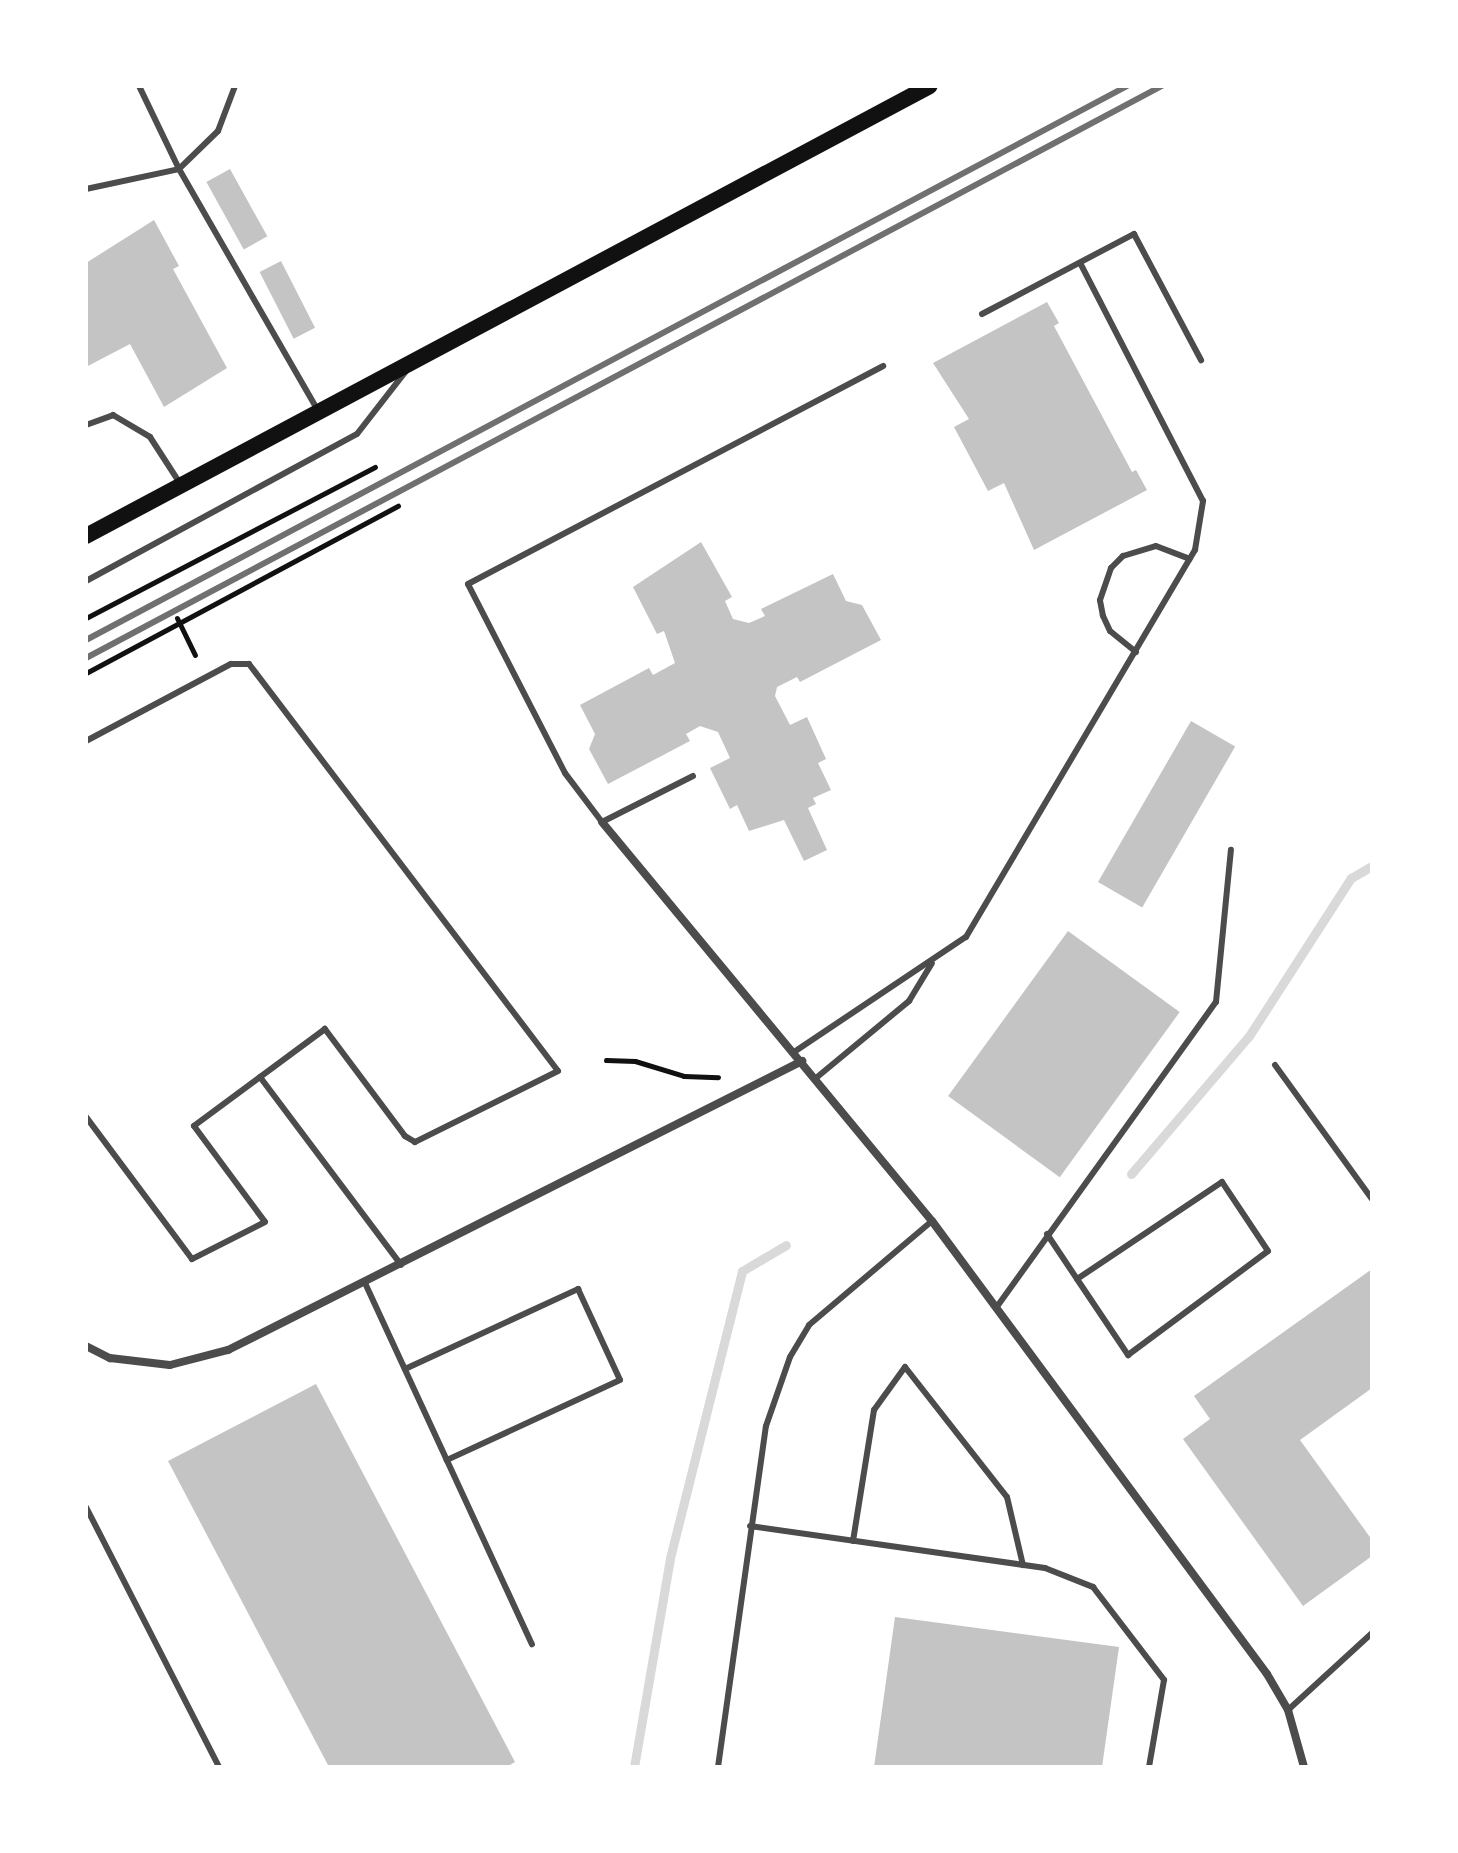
<!DOCTYPE html>
<html>
<head>
<meta charset="utf-8">
<style>
  body { margin:0 }
  #map { position:relative; width:1458px; height:1853px; overflow:hidden; background:#fff; font-family:"Golos Text",sans-serif }
  div>[style] { position:absolute }
  .stream>* { height:9px; margin:-4.5px; padding:0 4.5px; transform-origin:4.5px; border-radius:4.5px; background:#d9d9d9 }
  .building>* { inset:0; background:#c4c4c4; transform-origin:0 0 }
  .path>* { height:5px; margin:-2.5px; padding:0 2.5px; transform-origin:2.5px; border-radius:2.5px; background:#111 }
  .service>* { height:6px; margin:-3px; padding:0 3px; transform-origin:3px; border-radius:3px; background:#4c4c4c }
  .minor>* { height:8px; margin:-4px; padding:0 4px; transform-origin:4px; border-radius:4px; background:#4c4c4c }
  .secondary>* { height:16px; margin:-8px; padding:0 8px; transform-origin:8px; border-radius:8px; background:#111 }
  .rail>* { height:6px; margin:-3px; padding:0 3px; transform-origin:3px; border-radius:3px; background:#707070 }
  span { translate:-50% -50%; white-space:nowrap; text-align:center; line-height:1.15; -webkit-text-stroke:8px #fff; paint-order:stroke }
  .frame { position:absolute; inset:0; border:88px solid #fff; pointer-events:none }
</style>
</head>
<body>
<div id="map">
  <div class="stream">
    <div style="left:1131px;top:1174px;width:182px;rotate:-49.5deg"></div>
    <div style="left:1249px;top:1036px;width:188px;rotate:-57.2deg"></div>
    <div style="left:1351px;top:878px;width:24px;rotate:-30deg"></div>
    <div style="left:634px;top:1767px;width:212px;rotate:-80.2deg"></div>
    <div style="left:670px;top:1558px;width:296px;rotate:-75.9deg"></div>
    <div style="left:742px;top:1271px;width:51px;rotate:-30.6deg"></div>
  </div>
  <div class="building">
    <div style="left:230px;top:169px;width:77px;height:27px;rotate:61deg"></div>
    <div style="clip-path:polygon(154px 220px,179px 266px,173px 269px,227px 368px,164px 407px,130px 344px,86px 367px,86px 263px)"></div>
    <div style="left:281px;top:261px;width:75px;height:24px;rotate:63deg"></div>
    <div style="clip-path:polygon(1047px 302px,1059px 323px,1054px 326px,1132px 472px,1136px 470px,1147px 490px,1034px 550px,1004px 483px,988px 491px,954px 427px,969px 419px,933px 363px)"></div>
    <div style="clip-path:polygon(701px 542px,732px 597px,725px 601px,733px 619px,749px 623px,765px 616px,761px 609px,833px 574px,846px 601px,862px 605px,881px 640px,800px 682px,797px 677px,777px 687px,775px 696px,790px 725px,807px 717px,826px 759px,818px 763px,831px 790px,813px 798px,816px 804px,808px 808px,827px 850px,804px 861px,784px 820px,749px 831px,737px 805px,730px 809px,710px 768px,730px 758px,718px 732px,700px 726px,686px 734px,690px 741px,608px 784px,589px 749px,595px 734px,580px 705px,649px 668px,653px 675px,675px 663px,664px 631px,657px 634px,633px 587px)"></div>
    <div style="left:1191px;top:721px;width:51px;height:186px;rotate:30deg"></div>
    <div style="left:1068px;top:931px;width:138px;height:204px;rotate:36deg"></div>
    <div style="clip-path:polygon(1372px 1269px,1372px 1388px,1300px 1440px,1372px 1540px,1372px 1556px,1303px 1606px,1183px 1439px,1210px 1419px,1194px 1396px)"></div>
    <div style="clip-path:polygon(316px 1384px,515px 1762px,506px 1767px,329px 1767px,168px 1461px)"></div>
    <div style="clip-path:polygon(895px 1617px,1119px 1647px,1102px 1767px,874px 1767px)"></div>
  </div>
  <div class="path">
    <div style="left:86px;top:618px;width:326px;rotate:-27.6deg"></div>
    <div style="left:177px;top:618px;width:41px;rotate:64.1deg"></div>
    <div style="left:86px;top:673px;width:354px;rotate:-28.2deg"></div>
    <div style="left:606px;top:1060px;width:29px;rotate:2deg"></div>
    <div style="left:635px;top:1061px;width:51px;rotate:17deg"></div>
    <div style="left:684px;top:1076px;width:34px;rotate:2deg"></div>
  </div>
  <div class="service">
    <div style="left:235px;top:86px;width:48px;rotate:110.7deg"></div>
    <div style="left:218px;top:131px;width:54px;rotate:135.7deg"></div>
    <div style="left:179px;top:169px;width:279px;rotate:60.1deg"></div>
    <div style="left:86px;top:189px;width:95px;rotate:-12.1deg"></div>
    <div style="left:179px;top:169px;width:92px;rotate:-115.7deg"></div>
    <div style="left:982px;top:314px;width:172px;rotate:-27.8deg"></div>
    <div style="left:1134px;top:234px;width:143px;rotate:62deg"></div>
    <div style="left:86px;top:425px;width:29px;rotate:-20deg"></div>
    <div style="left:113px;top:415px;width:43px;rotate:30.7deg"></div>
    <div style="left:150px;top:437px;width:57px;rotate:57.1deg"></div>
    <div style="left:86px;top:581px;width:308px;rotate:-28.5deg"></div>
    <div style="left:357px;top:434px;width:80px;rotate:-52.1deg"></div>
    <div style="left:1136px;top:652px;width:33px;rotate:-141deg"></div>
    <div style="left:1110px;top:631px;width:17px;rotate:-115deg"></div>
    <div style="left:1103px;top:616px;width:16px;rotate:-101deg"></div>
    <div style="left:1100px;top:600px;width:34px;rotate:-71deg"></div>
    <div style="left:1111px;top:568px;width:17px;rotate:-45deg"></div>
    <div style="left:1123px;top:556px;width:34px;rotate:-17deg"></div>
    <div style="left:1156px;top:546px;width:36px;rotate:21deg"></div>
    <div style="left:86px;top:741px;width:164px;rotate:-28deg"></div>
    <div style="left:231px;top:664px;width:18px"></div>
    <div style="left:249px;top:664px;width:511px;rotate:52.79deg"></div>
    <div style="left:558px;top:1071px;width:160px;rotate:153.6deg"></div>
    <div style="left:415px;top:1142px;width:12px;rotate:-149deg"></div>
    <div style="left:405px;top:1136px;width:134px;rotate:-126.8deg"></div>
    <div style="left:325px;top:1029px;width:163px;rotate:143.5deg"></div>
    <div style="left:194px;top:1126px;width:119px;rotate:53.5deg"></div>
    <div style="left:265px;top:1222px;width:82px;rotate:153.1deg"></div>
    <div style="left:192px;top:1259px;width:177px;rotate:-126.7deg"></div>
    <div style="left:693px;top:776px;width:102px;rotate:153.2deg"></div>
    <div style="left:602px;top:822px;width:61px;rotate:-127.1deg"></div>
    <div style="left:565px;top:773px;width:212px;rotate:-117.2deg"></div>
    <div style="left:468px;top:584px;width:469px;rotate:-27.7deg"></div>
    <div style="left:794px;top:1052px;width:207px;rotate:-33.8deg"></div>
    <div style="left:966px;top:937px;width:450px;rotate:-59.4deg"></div>
    <div style="left:1195px;top:550px;width:50px;rotate:-80.7deg"></div>
    <div style="left:1203px;top:501px;width:268px;rotate:-117.3deg"></div>
    <div style="left:1275px;top:1065px;width:165px;rotate:54.1deg"></div>
    <div style="left:260px;top:1077px;width:235px;rotate:53.1deg"></div>
    <div style="left:816px;top:1078px;width:121px;rotate:-39.6deg"></div>
    <div style="left:909px;top:1001px;width:44px;rotate:-58.8deg"></div>
    <div style="left:1047px;top:1234px;width:54px;rotate:56.3deg"></div>
    <div style="left:1077px;top:1279px;width:92px;rotate:56.1deg"></div>
    <div style="left:1128px;top:1355px;width:174px;rotate:-36.6deg"></div>
    <div style="left:1268px;top:1251px;width:83px;rotate:-123.7deg"></div>
    <div style="left:1222px;top:1182px;width:174px;rotate:146.2deg"></div>
    <div style="left:365px;top:1283px;width:398px;rotate:65.2deg"></div>
    <div style="left:996px;top:1308px;width:377px;rotate:-54.3deg"></div>
    <div style="left:1216px;top:1002px;width:153px;rotate:-84.4deg"></div>
    <div style="left:405px;top:1369px;width:191px;rotate:-24.8deg"></div>
    <div style="left:578px;top:1289px;width:100px;rotate:65.2deg"></div>
    <div style="left:620px;top:1380px;width:191px;rotate:155.2deg"></div>
    <div style="left:86px;top:1507px;width:292px;rotate:62.9deg"></div>
    <div style="left:750px;top:1526px;width:298px;rotate:8.1deg"></div>
    <div style="left:1045px;top:1568px;width:52px;rotate:21.6deg"></div>
    <div style="left:1093px;top:1587px;width:117px;rotate:52.6deg"></div>
    <div style="left:1164px;top:1680px;width:88px;rotate:99.8deg"></div>
    <div style="left:853px;top:1541px;width:133px;rotate:-80.9deg"></div>
    <div style="left:874px;top:1410px;width:53px;rotate:-54.2deg"></div>
    <div style="left:905px;top:1367px;width:165px;rotate:51.9deg"></div>
    <div style="left:1007px;top:1497px;width:70px;rotate:76.8deg"></div>
    <div style="left:1288px;top:1710px;width:114px;rotate:-42.5deg"></div>
    <div style="left:718px;top:1767px;width:344px;rotate:-82deg"></div>
    <div style="left:766px;top:1426px;width:73px;rotate:-70.8deg"></div>
    <div style="left:790px;top:1357px;width:37px;rotate:-59deg"></div>
    <div style="left:809px;top:1325px;width:161px;rotate:-40.2deg"></div>
  </div>
  <div class="minor">
    <div style="left:602px;top:822px;width:518px;rotate:50.41deg"></div>
    <div style="left:932px;top:1221px;width:563px;rotate:53.52deg"></div>
    <div style="left:1267px;top:1674px;width:42px;rotate:59.7deg"></div>
    <div style="left:1288px;top:1710px;width:59px;rotate:74.3deg"></div>
    <div style="left:86px;top:1346px;width:27px;rotate:27deg"></div>
    <div style="left:110px;top:1358px;width:60px;rotate:6.7deg"></div>
    <div style="left:170px;top:1365px;width:60px;rotate:-14.5deg"></div>
    <div style="left:228px;top:1350px;width:643px;rotate:-26.72deg"></div>
  </div>
  <div class="secondary">
    <div style="left:86px;top:536px;width:956px;rotate:-28.07deg"></div>
  </div>
  <div class="rail">
    <div style="left:86px;top:640px;width:1179px;rotate:-28.02deg"></div>
    <div style="left:86px;top:658px;width:1219px;rotate:-28deg"></div>
  </div>
  <div class="frame"></div>
</div>
</body>
</html>
